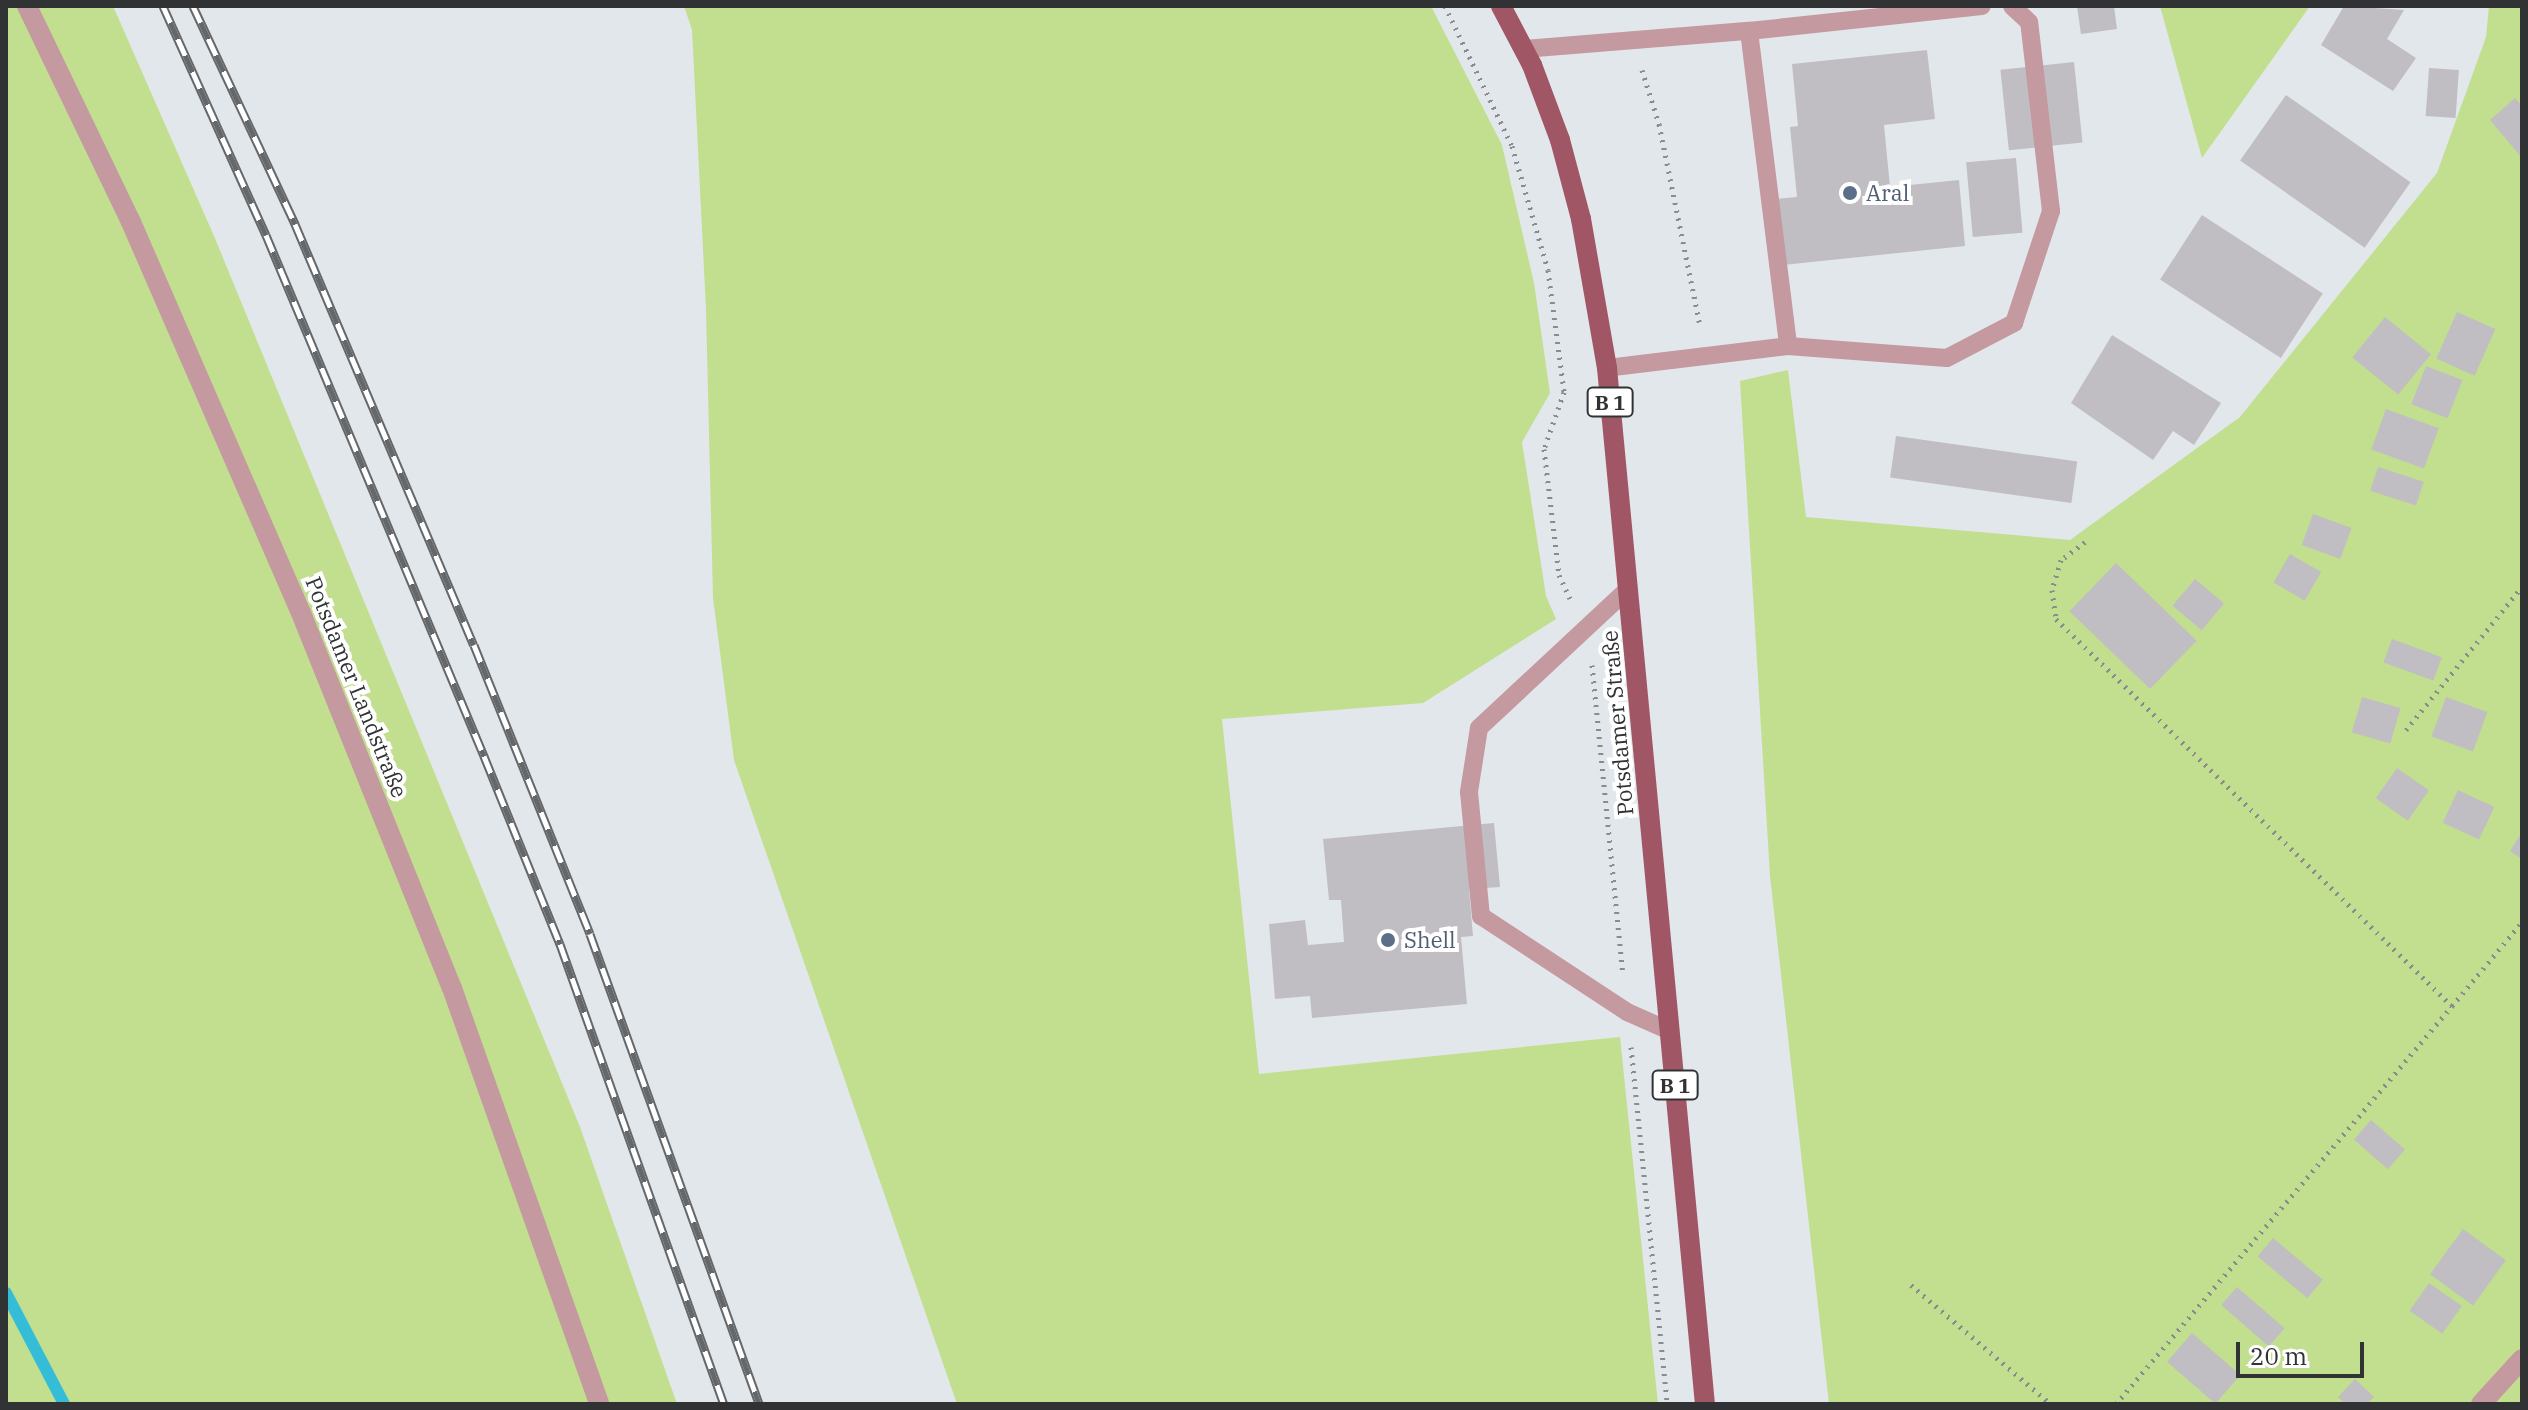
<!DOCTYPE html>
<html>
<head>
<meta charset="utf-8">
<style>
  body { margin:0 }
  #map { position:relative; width:2528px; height:1410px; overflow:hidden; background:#e2e7eb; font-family:"IBM Plex Serif",serif }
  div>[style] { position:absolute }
  .green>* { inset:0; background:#c2de8f }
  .stream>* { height:12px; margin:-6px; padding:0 6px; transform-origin:6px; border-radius:6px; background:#35bdd8 }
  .building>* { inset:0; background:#c0bec3; transform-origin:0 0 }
  .path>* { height:5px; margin-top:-2.5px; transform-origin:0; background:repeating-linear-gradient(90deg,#898c8f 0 2px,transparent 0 8px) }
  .service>* { height:18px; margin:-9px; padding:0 9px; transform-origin:9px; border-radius:9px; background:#c499a0 }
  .minor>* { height:20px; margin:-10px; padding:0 10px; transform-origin:10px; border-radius:10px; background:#c499a0 }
  .primary>* { height:20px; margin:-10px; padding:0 10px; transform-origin:10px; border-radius:10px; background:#a15666 }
  .rail>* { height:9px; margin-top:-4.5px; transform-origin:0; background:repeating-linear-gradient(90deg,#fff 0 18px,#65686a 0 36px); box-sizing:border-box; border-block:2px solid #65686a }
  .dots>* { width:22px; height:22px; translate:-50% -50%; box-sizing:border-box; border:4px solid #fff; border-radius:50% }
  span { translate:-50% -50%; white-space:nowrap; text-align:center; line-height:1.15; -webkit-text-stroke:8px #fff; paint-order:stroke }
  .shield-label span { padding:2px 6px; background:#fff; border:2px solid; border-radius:6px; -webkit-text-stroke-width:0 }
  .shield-label { font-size:20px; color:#303233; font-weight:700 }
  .service-label { font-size:22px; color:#4e5e75 }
  .left { translate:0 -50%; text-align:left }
  .street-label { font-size:22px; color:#303233 }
  .frame { position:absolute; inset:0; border:8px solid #303233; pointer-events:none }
  .scale { position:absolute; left:2236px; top:1342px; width:128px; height:36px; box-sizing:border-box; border:4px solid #303233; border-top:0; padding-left:10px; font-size:24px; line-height:28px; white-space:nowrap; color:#303233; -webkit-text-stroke:6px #fff; paint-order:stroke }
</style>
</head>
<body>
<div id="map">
  <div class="green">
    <div style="clip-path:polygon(6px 6px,113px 6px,214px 236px,580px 1127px,677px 1404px,6px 1404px)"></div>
    <div style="clip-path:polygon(684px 6px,1431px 6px,1502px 145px,1534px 283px,1550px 393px,1522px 442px,1546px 596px,1556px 619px,1423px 703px,1222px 719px,1259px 1074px,1620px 1037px,1658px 1404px,957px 1404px,734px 760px,713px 598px,706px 309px,692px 30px)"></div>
    <div style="clip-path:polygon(2160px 6px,2310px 6px,2202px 158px)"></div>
    <div style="clip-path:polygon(2489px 6px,2522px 6px,2522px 1404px,1829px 1404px,1770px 876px,1740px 381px,1788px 370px,1806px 517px,2070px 540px,2240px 417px,2437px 173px,2486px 37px)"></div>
  </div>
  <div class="stream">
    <div style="left:6px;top:1293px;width:125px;rotate:62.4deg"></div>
  </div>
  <div class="building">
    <div style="clip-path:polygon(2077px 6px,2114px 6px,2117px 29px,2081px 34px)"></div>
    <div style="clip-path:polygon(2344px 6px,2404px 10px,2387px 39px,2416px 58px,2393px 91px,2321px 45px)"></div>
    <div style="clip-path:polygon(1927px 50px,1935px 119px,1884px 125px,1890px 187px,1959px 180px,1965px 246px,1783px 265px,1776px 199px,1797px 197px,1790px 127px,1798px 126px,1792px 64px)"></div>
    <div style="left:2074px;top:62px;width:81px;height:74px;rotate:84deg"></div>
    <div style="left:2429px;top:68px;width:30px;height:48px;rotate:4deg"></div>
    <div style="left:2286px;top:95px;width:152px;height:80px;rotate:35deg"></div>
    <div style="clip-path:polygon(2515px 98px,2522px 106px,2522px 158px,2490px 120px)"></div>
    <div style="left:2016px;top:158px;width:75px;height:50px;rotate:85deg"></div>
    <div style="left:2202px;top:215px;width:144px;height:77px;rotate:33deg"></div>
    <div style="left:2457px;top:312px;width:42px;height:51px;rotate:24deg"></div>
    <div style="left:2385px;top:317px;width:59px;height:52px;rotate:39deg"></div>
    <div style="clip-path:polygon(2112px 335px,2221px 403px,2194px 445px,2173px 431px,2153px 460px,2071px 403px)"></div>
    <div style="left:2426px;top:366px;width:39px;height:41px;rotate:21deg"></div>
    <div style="left:2386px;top:409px;width:56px;height:43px;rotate:20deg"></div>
    <div style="left:1896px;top:436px;width:183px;height:42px;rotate:8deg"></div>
    <div style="left:2378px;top:467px;width:48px;height:25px;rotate:18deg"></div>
    <div style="left:2313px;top:514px;width:41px;height:33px;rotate:20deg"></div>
    <div style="left:2290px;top:554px;width:36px;height:33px;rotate:30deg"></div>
    <div style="left:2116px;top:563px;width:112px;height:67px;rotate:44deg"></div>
    <div style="left:2195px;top:579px;width:38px;height:35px;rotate:40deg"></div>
    <div style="left:2392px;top:639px;width:53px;height:25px;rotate:20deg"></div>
    <div style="left:2362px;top:697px;width:40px;height:37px;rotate:16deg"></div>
    <div style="left:2446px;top:697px;width:44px;height:42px;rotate:20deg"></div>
    <div style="left:2397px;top:768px;width:39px;height:37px;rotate:35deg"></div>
    <div style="left:2458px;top:790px;width:40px;height:36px;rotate:25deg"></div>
    <div style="clip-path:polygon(1494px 823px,1500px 887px,1469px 889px,1473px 936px,1461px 937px,1467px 1004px,1312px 1018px,1310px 996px,1275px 999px,1269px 924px,1305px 920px,1308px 945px,1344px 942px,1341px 900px,1329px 900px,1323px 839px)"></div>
    <div style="clip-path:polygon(2522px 832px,2522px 859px,2510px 851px)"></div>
    <div style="left:2371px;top:1120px;width:45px;height:26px;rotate:41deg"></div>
    <div style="left:2463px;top:1229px;width:53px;height:56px;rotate:36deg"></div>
    <div style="left:2273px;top:1238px;width:65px;height:24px;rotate:40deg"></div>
    <div style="left:2429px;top:1283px;width:40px;height:34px;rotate:35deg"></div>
    <div style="left:2237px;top:1287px;width:63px;height:24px;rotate:41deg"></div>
    <div style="left:2192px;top:1333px;width:64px;height:38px;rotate:41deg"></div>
    <div style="clip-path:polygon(2355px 1379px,2374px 1397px,2367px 1404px,2345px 1404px,2338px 1397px)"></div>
  </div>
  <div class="path">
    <div style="left:1445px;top:6px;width:155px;rotate:64.4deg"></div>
    <div style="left:1512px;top:146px;width:129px;rotate:73.8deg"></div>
    <div style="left:1548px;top:270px;width:123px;rotate:82.5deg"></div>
    <div style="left:1564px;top:392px;width:60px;rotate:109.3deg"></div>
    <div style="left:1544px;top:449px;width:127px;rotate:83.2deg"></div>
    <div style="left:1559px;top:575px;width:26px;rotate:65deg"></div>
    <div style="left:1642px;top:70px;width:57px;rotate:72.5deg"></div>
    <div style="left:1659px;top:124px;width:205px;rotate:78.5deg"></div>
    <div style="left:2085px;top:542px;width:30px;rotate:143deg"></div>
    <div style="left:2061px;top:560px;width:31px;rotate:107deg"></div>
    <div style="left:2052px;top:590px;width:29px;rotate:82deg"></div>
    <div style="left:2056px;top:619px;width:554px;rotate:44.34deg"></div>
    <div style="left:2452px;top:1006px;width:109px;rotate:-50.2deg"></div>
    <div style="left:1592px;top:665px;width:310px;rotate:84.3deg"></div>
    <div style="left:2406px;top:730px;width:184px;rotate:-51deg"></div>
    <div style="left:1631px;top:1047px;width:359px;rotate:84.2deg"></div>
    <div style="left:1911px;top:1285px;width:184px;rotate:40.4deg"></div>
    <div style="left:2116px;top:1404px;width:521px;rotate:-49.83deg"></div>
  </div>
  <div class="service">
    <div style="left:1749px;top:31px;width:234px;rotate:-6.1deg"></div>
    <div style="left:1523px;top:49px;width:227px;rotate:-4.6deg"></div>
    <div style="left:1749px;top:31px;width:317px;rotate:82.9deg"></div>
    <div style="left:1788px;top:346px;width:182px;rotate:173.1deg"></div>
    <div style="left:1788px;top:346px;width:159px;rotate:4.3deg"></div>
    <div style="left:1947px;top:358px;width:76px;rotate:-27.6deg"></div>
    <div style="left:2014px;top:323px;width:118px;rotate:-71.7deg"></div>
    <div style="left:2051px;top:211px;width:190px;rotate:-96.6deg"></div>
    <div style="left:2029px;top:22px;width:23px;rotate:-137deg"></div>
    <div style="left:1628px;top:589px;width:204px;rotate:137deg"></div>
    <div style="left:1479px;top:728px;width:65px;rotate:98.9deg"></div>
    <div style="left:1469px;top:792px;width:125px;rotate:84.5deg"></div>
    <div style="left:1481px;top:916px;width:175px;rotate:33.3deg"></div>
    <div style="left:1627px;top:1012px;width:47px;rotate:23.8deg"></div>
  </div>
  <div class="minor">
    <div style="left:27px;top:6px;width:240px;rotate:64.3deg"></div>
    <div style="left:131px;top:222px;width:426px;rotate:66.5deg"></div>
    <div style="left:301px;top:613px;width:404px;rotate:68.1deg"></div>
    <div style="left:452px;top:988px;width:441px;rotate:70.5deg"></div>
    <div style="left:2481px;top:1404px;width:61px;rotate:-47.7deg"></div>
  </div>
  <div class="primary">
    <div style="left:1501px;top:6px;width:67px;rotate:62.3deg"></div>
    <div style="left:1532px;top:65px;width:80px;rotate:69.5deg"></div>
    <div style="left:1560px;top:140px;width:82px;rotate:75.1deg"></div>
    <div style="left:1581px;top:219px;width:151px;rotate:80.1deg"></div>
    <div style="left:1607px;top:368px;width:1041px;rotate:84.6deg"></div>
  </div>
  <div class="rail">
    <div style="left:163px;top:6px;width:251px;rotate:65.8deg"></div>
    <div style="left:266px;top:235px;width:565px;rotate:67.29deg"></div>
    <div style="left:484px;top:756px;width:203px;rotate:68deg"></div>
    <div style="left:560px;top:944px;width:488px;rotate:70.4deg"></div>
    <div style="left:193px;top:6px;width:241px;rotate:64.9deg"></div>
    <div style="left:295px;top:224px;width:457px;rotate:67deg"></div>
    <div style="left:474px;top:645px;width:311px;rotate:68.1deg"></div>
    <div style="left:590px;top:934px;width:499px;rotate:70.2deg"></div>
  </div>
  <div class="dots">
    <div style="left:1850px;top:193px;background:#5c6f8a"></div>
    <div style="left:1388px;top:940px;background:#5c6f8a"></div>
  </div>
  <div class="shield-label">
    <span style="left:1610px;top:402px">B 1</span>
    <span style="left:1675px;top:1085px">B 1</span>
  </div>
  <div class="service-label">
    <span class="left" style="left:1866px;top:193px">Aral</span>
    <span class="left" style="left:1404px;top:940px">Shell</span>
  </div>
  <div class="street-label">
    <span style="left:357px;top:687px;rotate:68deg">Potsdamer Landstraße</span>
    <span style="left:1617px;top:723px;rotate:-95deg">Potsdamer Straße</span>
  </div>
  <div class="frame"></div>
  <div class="scale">20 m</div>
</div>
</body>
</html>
